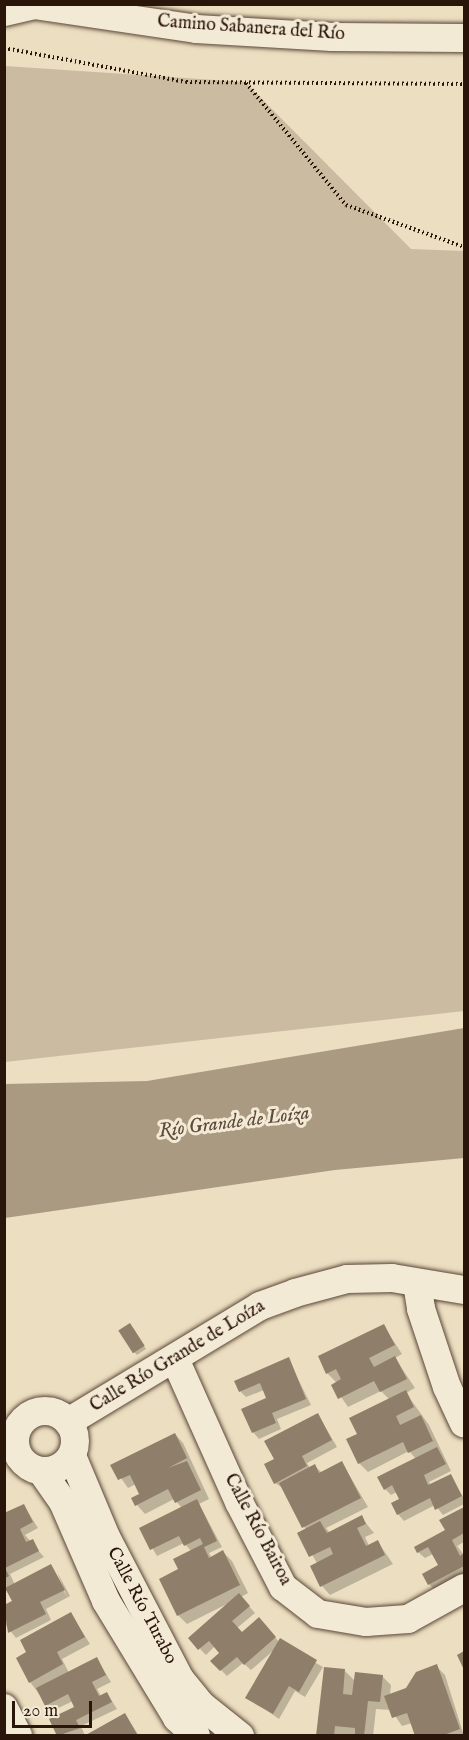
<!DOCTYPE html>
<html>
<head>
<meta charset="utf-8">
<style>
  body { margin:0 }
  #map { position:relative; width:469px; height:1740px; overflow:hidden; background:#ecdec0; font-family:"IM FELL English",serif }
  div>[style] { position:absolute }
  .green>* { inset:0; background:#cbbca1 }
  .water>* { inset:0; background:#aa9a82 }
  .shadow>* { inset:0; background:#0003 }
  .building>* { inset:0; background:#8f7e69; transform-origin:0 0 }
  .path>* { height:4px; margin-top:-2px; transform-origin:0; background:repeating-linear-gradient(90deg,#2a150a 0 1.5px,transparent 0 4.5px) }
  .roads { filter:drop-shadow(0 0 2px #5a4738) drop-shadow(0 0 2px #5a4738) }
  .minor>* { height:28px; margin:-14px; padding:0 14px; transform-origin:14px; border-radius:14px; background:#f3ead6 }
  .minor>.ring { margin:-14px; padding:0; box-sizing:content-box; background:none; border:28px solid #f3ead6; border-radius:50% }
  span { translate:-50% -50%; white-space:nowrap; text-align:center; line-height:1.15; -webkit-text-stroke:6px #f3ead6; paint-order:stroke }
  .street-label { font-size:18px; color:#2a150a }
  .water-label { font-size:20px; color:#5d4a3a; font-style:italic }
  .frame { position:absolute; inset:0; border:6px solid #2a150a; pointer-events:none }
  .scale { position:absolute; left:12px; top:1701px; width:80px; height:27px; box-sizing:border-box; border:3px solid #2a150a; border-top:0; padding-left:8px; font-size:18px; line-height:21px; white-space:nowrap; color:#2a150a; -webkit-text-stroke:4px #f3ead6; paint-order:stroke }
</style>
</head>
<body>
<div id="map">
  <div class="green">
    <div style="clip-path:polygon(5px 66px,245px 82px,411px 249px,464px 251px,464px 1011px,5px 1062px)"></div>
  </div>
  <div class="water">
    <div style="clip-path:polygon(464px 1028px,464px 1158px,335px 1170px,5px 1218px,5px 1084px,147px 1081px)"></div>
  </div>
  <div class="shadow">
    <div style="clip-path:polygon(383px 1325px,402px 1354px,395px 1358px,415px 1388px,406px 1393px,429px 1425px,451px 1471px,429px 1482px,431px 1486px,450px 1476px,464px 1498px,464px 1504px,443px 1515px,435px 1505px,404px 1521px,398px 1514px,401px 1500px,397px 1492px,391px 1495px,385px 1489px,416px 1459px,409px 1451px,368px 1472px,359px 1463px,359px 1435px,390px 1400px,381px 1391px,348px 1407px,333px 1385px,337px 1383px,327px 1373px)"></div>
    <div style="clip-path:polygon(133px 1328px,146px 1349px,137px 1355px,134px 1352px)"></div>
    <div style="clip-path:polygon(288px 1359px,311px 1405px,277px 1419px,281px 1429px,259px 1439px,253px 1432px,268px 1399px,264px 1390px,246px 1397px,240px 1391px)"></div>
    <div style="clip-path:polygon(318px 1415px,337px 1447px,307px 1463px,310px 1468px,315px 1466px,322px 1473px,342px 1463px,368px 1507px,326px 1528px,330px 1533px,361px 1517px,374px 1533px,365px 1537px,369px 1546px,378px 1542px,393px 1564px,330px 1595px,322px 1586px,312px 1566px,317px 1563px,299px 1533px,306px 1530px,283px 1488px,275px 1483px,276px 1460px)"></div>
    <div style="clip-path:polygon(175px 1434px,183px 1443px,209px 1499px,199px 1504px,222px 1547px,209px 1553px,212px 1558px,223px 1552px,232px 1561px,248px 1593px,241px 1597px,255px 1613px,237px 1628px,242px 1634px,265px 1625px,279px 1642px,323px 1667px,305px 1697px,295px 1691px,279px 1719px,247px 1697px,274px 1650px,251px 1670px,243px 1663px,227px 1676px,212px 1661px,222px 1653px,215px 1646px,206px 1655px,200px 1649px,227px 1604px,187px 1624px,178px 1615px,180px 1570px,192px 1552px,184px 1543px,157px 1556px,141px 1529px,182px 1508px,174px 1499px,145px 1514px,137px 1505px,141px 1495px,136px 1484px,128px 1488px,112px 1465px)"></div>
    <div style="clip-path:polygon(24px 1506px,38px 1528px,25px 1535px,44px 1557px,10px 1574px,15px 1585px,51px 1566px,67px 1597px,57px 1572px,70px 1596px,46px 1609px,51px 1620px,16px 1638px,4px 1623px,4px 1606px,14px 1602px,4px 1587px,4px 1558px)"></div>
    <div style="clip-path:polygon(464px 1509px,464px 1542px,457px 1546px,464px 1555px,464px 1575px,435px 1590px,429px 1584px,440px 1566px,433px 1554px,425px 1558px,418px 1552px,447px 1531px,441px 1521px)"></div>
    <div style="clip-path:polygon(71px 1614px,90px 1644px,62px 1659px,69px 1673px,97px 1659px,111px 1682px,97px 1689px,101px 1696px,107px 1693px,117px 1709px,81px 1726px,85px 1736px,59px 1736px,51px 1720px,76px 1707px,73px 1701px,52px 1711px,30px 1682px,28px 1653px)"></div>
    <div style="clip-path:polygon(436px 1666px,445px 1675px,464px 1736px,417px 1736px,412px 1723px,402px 1726px,391px 1710px,376px 1709px,373px 1736px,318px 1736px,345px 1671px,355px 1681px,382px 1676px,391px 1685px,390px 1695px,407px 1689px)"></div>
    <div style="clip-path:polygon(125px 1714px,139px 1736px,87px 1736px)"></div>
  </div>
  <div class="building">
    <div style="left:130px;top:1323px;width:27px;height:14px;rotate:57deg"></div>
    <div style="clip-path:polygon(384px 1324px,395px 1345px,369px 1358px,374px 1367px,395px 1356px,407px 1379px,380px 1392px,374px 1381px,338px 1399px,331px 1385px,341px 1379px,336px 1369px,326px 1374px,318px 1356px)"></div>
    <div style="clip-path:polygon(289px 1357px,306px 1399px,272px 1413px,276px 1423px,252px 1433px,241px 1409px,266px 1398px,260px 1383px,239px 1392px,234px 1381px)"></div>
    <div style="clip-path:polygon(406px 1390px,414px 1407px,396px 1416px,400px 1425px,421px 1415px,433px 1441px,408px 1453px,403px 1442px,358px 1464px,346px 1439px,357px 1434px,349px 1418px)"></div>
    <div style="clip-path:polygon(318px 1413px,332px 1440px,302px 1456px,307px 1466px,274px 1484px,264px 1464px,274px 1459px,264px 1441px)"></div>
    <div style="clip-path:polygon(175px 1433px,187px 1458px,168px 1468px,187px 1461px,201px 1490px,175px 1503px,168px 1489px,135px 1506px,131px 1498px,139px 1494px,130px 1475px,118px 1480px,110px 1465px)"></div>
    <div style="clip-path:polygon(437px 1447px,446px 1464px,424px 1475px,428px 1485px,451px 1474px,462px 1496px,435px 1510px,430px 1498px,397px 1515px,391px 1503px,399px 1499px,392px 1485px,384px 1490px,377px 1477px)"></div>
    <div style="clip-path:polygon(342px 1461px,361px 1498px,302px 1528px,279px 1483px,315px 1464px,319px 1473px)"></div>
    <div style="clip-path:polygon(197px 1499px,217px 1541px,204px 1547px,209px 1558px,223px 1550px,240px 1585px,177px 1616px,159px 1579px,178px 1569px,173px 1559px,203px 1544px,200px 1538px,184px 1546px,179px 1536px,150px 1550px,139px 1528px)"></div>
    <div style="clip-path:polygon(24px 1504px,33px 1522px,20px 1529px,26px 1542px,33px 1539px,39px 1551px,5px 1568px,9px 1576px,4px 1579px,4px 1513px)"></div>
    <div style="clip-path:polygon(464px 1507px,464px 1533px,452px 1540px,460px 1556px,464px 1553px,464px 1566px,428px 1585px,422px 1574px,438px 1565px,428px 1547px,417px 1553px,414px 1547px,445px 1530px,439px 1520px)"></div>
    <div style="clip-path:polygon(362px 1515px,366px 1524px,357px 1528px,366px 1546px,378px 1540px,385px 1555px,320px 1587px,310px 1566px,333px 1554px,330px 1547px,309px 1557px,297px 1533px,320px 1521px,327px 1533px)"></div>
    <div style="clip-path:polygon(51px 1564px,65px 1590px,40px 1602px,46px 1614px,8px 1633px,4px 1605px,12px 1601px,5px 1588px)"></div>
    <div style="clip-path:polygon(239px 1593px,250px 1606px,232px 1621px,242px 1632px,259px 1617px,276px 1637px,244px 1665px,237px 1657px,220px 1671px,210px 1661px,219px 1653px,209px 1641px,198px 1650px,188px 1638px)"></div>
    <div style="clip-path:polygon(71px 1612px,85px 1637px,57px 1652px,63px 1664px,29px 1683px,16px 1658px,26px 1652px,20px 1640px)"></div>
    <div style="clip-path:polygon(280px 1638px,317px 1660px,299px 1692px,289px 1686px,273px 1714px,245px 1698px)"></div>
    <div style="clip-path:polygon(464px 1651px,464px 1670px,457px 1655px)"></div>
    <div style="clip-path:polygon(97px 1657px,106px 1675px,92px 1682px,99px 1696px,107px 1692px,112px 1702px,76px 1720px,80px 1728px,57px 1736px,49px 1719px,74px 1707px,68px 1694px,45px 1706px,36px 1688px)"></div>
    <div style="clip-path:polygon(437px 1664px,460px 1729px,441px 1736px,415px 1736px,407px 1713px,392px 1718px,384px 1696px,406px 1688px,416px 1672px)"></div>
    <div style="clip-path:polygon(324px 1667px,345px 1669px,343px 1694px,352px 1695px,355px 1672px,383px 1675px,380px 1702px,368px 1701px,364px 1736px,355px 1736px,355px 1728px,335px 1726px,334px 1736px,316px 1736px)"></div>
    <div style="clip-path:polygon(125px 1713px,138px 1736px,84px 1736px)"></div>
  </div>
  <div class="path">
    <div style="left:4px;top:48px;width:185px;rotate:10.6deg"></div>
    <div style="left:186px;top:82px;width:278px;rotate:0.4deg"></div>
    <div style="left:246px;top:83px;width:158px;rotate:50.7deg"></div>
    <div style="left:346px;top:205px;width:125px;rotate:19.6deg"></div>
  </div>
  <div class="roads">
    <div class="minor">
      <div style="left:4px;top:12px;width:31px;rotate:-13deg"></div>
      <div style="left:34px;top:5px;width:164px;rotate:8.4deg"></div>
      <div style="left:196px;top:29px;width:136px;rotate:3.4deg"></div>
      <div style="left:332px;top:37px;width:132px;rotate:0.4deg"></div>
      <div style="left:417px;top:1283px;width:26px;rotate:81deg"></div>
      <div style="left:421px;top:1309px;width:82px;rotate:71.6deg"></div>
      <div style="left:447px;top:1387px;width:40px;rotate:65deg"></div>
      <div style="left:175px;top:1359px;width:157px;rotate:65.9deg"></div>
      <div style="left:239px;top:1502px;width:96px;rotate:62.6deg"></div>
      <div style="left:283px;top:1587px;width:44px;rotate:37.6deg"></div>
      <div style="left:318px;top:1614px;width:49px;rotate:9.5deg"></div>
      <div style="left:366px;top:1622px;width:42px;rotate:-4.1deg"></div>
      <div style="left:408px;top:1619px;width:64px;rotate:-29deg"></div>
      <div class="ring" style="left:15px;top:1411px;width:32px;height:32px"></div>
      <div style="left:68px;top:1422px;width:224px;rotate:-31.1deg"></div>
      <div style="left:260px;top:1306px;width:37px;rotate:-20deg"></div>
      <div style="left:295px;top:1293px;width:54px;rotate:-15.1deg"></div>
      <div style="left:347px;top:1279px;width:45px;rotate:-1.3deg"></div>
      <div style="left:392px;top:1278px;width:73px;rotate:9.5deg"></div>
      <div style="left:72px;top:1456px;width:88px;rotate:67.2deg"></div>
      <div style="left:106px;top:1537px;width:160px;rotate:62.5deg"></div>
      <div style="left:180px;top:1679px;width:33px;rotate:51deg"></div>
      <div style="left:201px;top:1705px;width:50px;rotate:38.5deg"></div>
      <div style="left:42px;top:1472px;width:37px;rotate:55deg"></div>
      <div style="left:63px;top:1502px;width:108px;rotate:66.5deg"></div>
      <div style="left:106px;top:1601px;width:137px;rotate:58.7deg"></div>
      <div style="left:177px;top:1718px;width:26px;rotate:43deg"></div>
      <div style="left:4px;top:1708px;width:31px;rotate:63deg"></div>
    </div>
  </div>
  <div class="street-label">
    <span style="left:251px;top:29px;rotate:4deg">Camino Sabanera del Río</span>
    <span style="left:178px;top:1357px;rotate:-31deg">Calle Río Grande de Loíza</span>
    <span style="left:257px;top:1530px;rotate:62deg">Calle Río Bairoa</span>
    <span style="left:141px;top:1606px;rotate:62deg">Calle Río Turabo</span>
  </div>
  <div class="water-label">
    <span style="left:234px;top:1122px;rotate:-7deg">Río Grande de Loíza</span>
  </div>
  <div class="frame"></div>
  <div class="scale">20 m</div>
</div>
</body>
</html>
